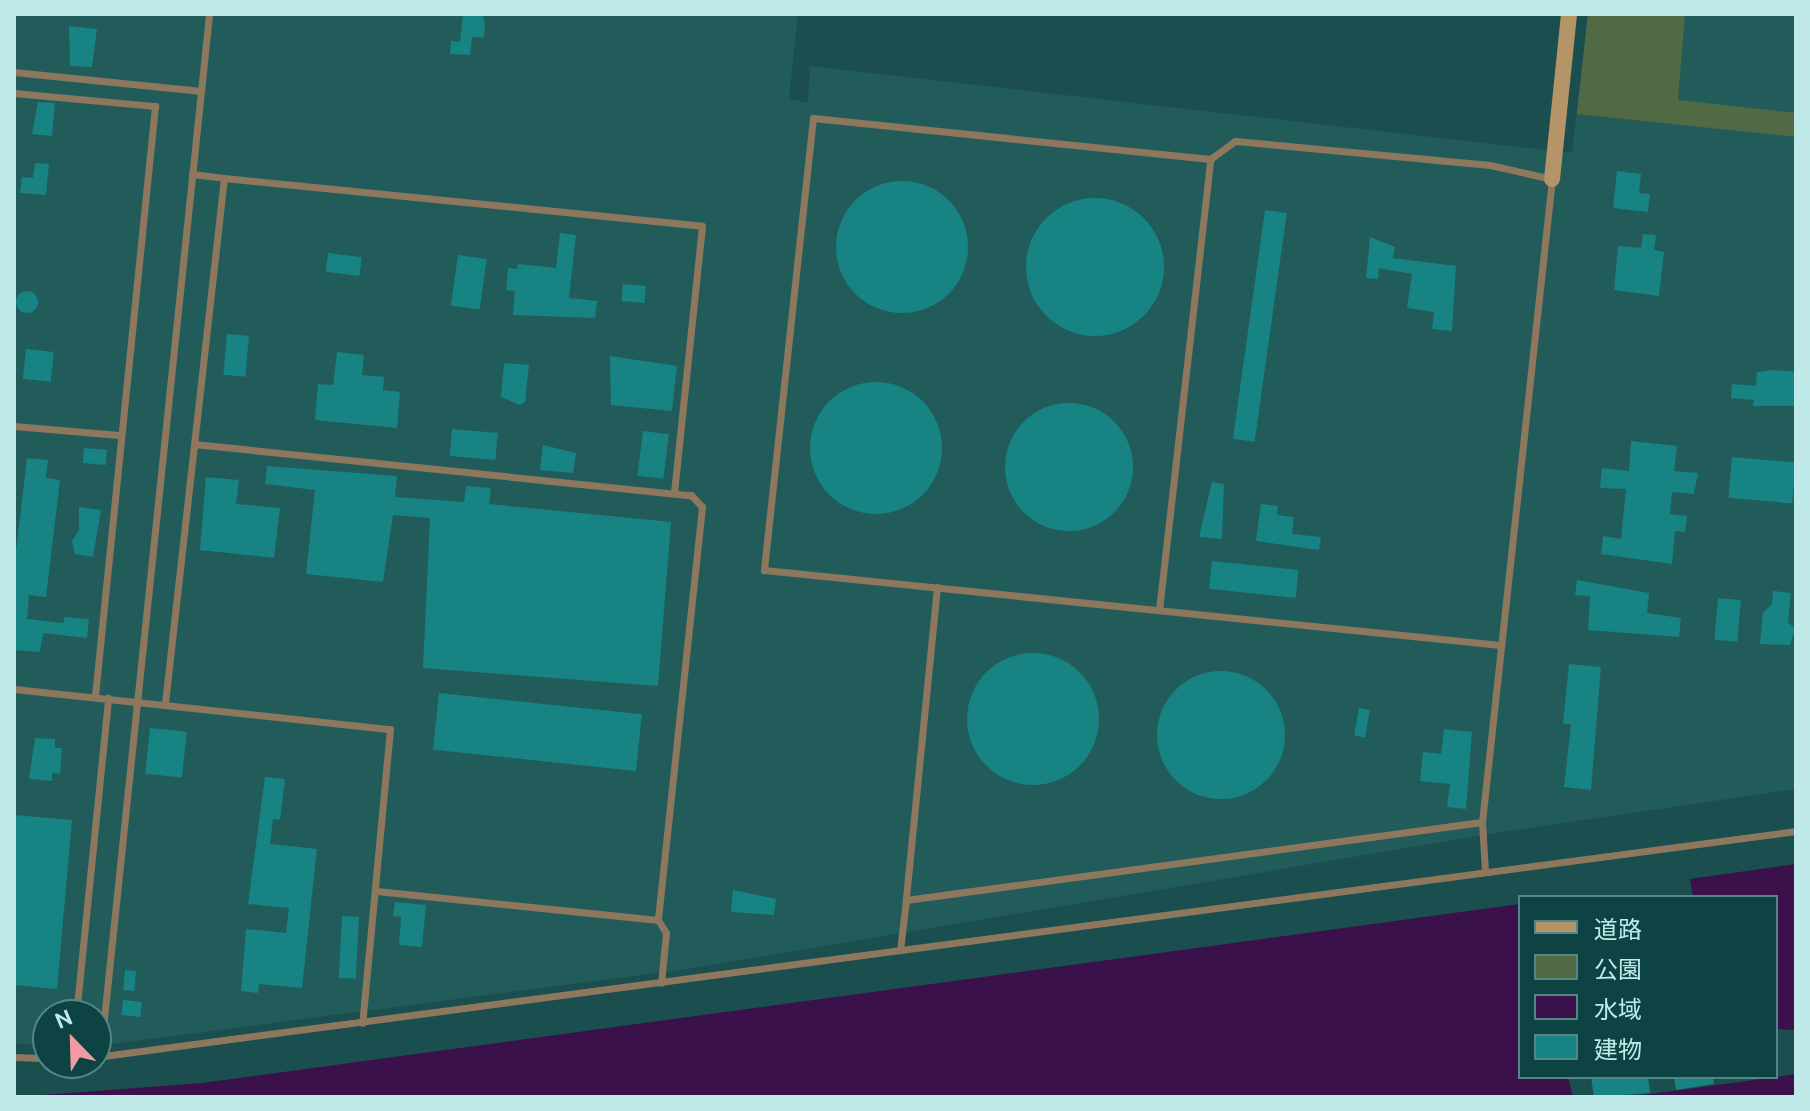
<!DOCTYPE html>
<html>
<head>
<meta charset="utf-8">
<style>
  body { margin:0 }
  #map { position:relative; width:1810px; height:1111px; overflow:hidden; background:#1b4e4e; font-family:Ubuntu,"Noto Sans JP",sans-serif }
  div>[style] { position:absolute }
  .built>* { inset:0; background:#215c5b }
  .green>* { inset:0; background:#526a43 }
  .water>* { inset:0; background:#3a114b }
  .building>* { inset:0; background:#178382; transform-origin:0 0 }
  .round { border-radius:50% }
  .lane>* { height:7px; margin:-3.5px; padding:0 3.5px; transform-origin:3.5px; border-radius:3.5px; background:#8d785d }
  .secondary>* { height:16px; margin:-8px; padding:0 8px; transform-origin:8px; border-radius:8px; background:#b59468 }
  span { translate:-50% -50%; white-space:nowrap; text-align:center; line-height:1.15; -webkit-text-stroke:6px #0d4343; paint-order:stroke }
  .frame { position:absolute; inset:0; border:16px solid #bfeae9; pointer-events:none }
  .legend { position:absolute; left:1518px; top:895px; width:260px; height:184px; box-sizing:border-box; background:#0d4343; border:2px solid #548685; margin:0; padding:10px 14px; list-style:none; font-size:24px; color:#bfeae9 }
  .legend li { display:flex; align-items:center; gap:16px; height:40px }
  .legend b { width:40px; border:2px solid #548685 }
  .north { position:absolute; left:32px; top:999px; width:80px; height:80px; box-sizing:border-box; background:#0d4343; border:2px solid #548685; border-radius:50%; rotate:337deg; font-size:22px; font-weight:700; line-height:32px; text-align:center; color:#bfeae9 }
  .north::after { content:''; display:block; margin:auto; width:28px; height:36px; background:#f49aa2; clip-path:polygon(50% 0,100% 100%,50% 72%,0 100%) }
</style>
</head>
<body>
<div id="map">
  <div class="built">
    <div style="clip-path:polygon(14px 14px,798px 14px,789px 99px,808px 103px,810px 66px,1572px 153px,1588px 14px,1796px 14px,1796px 789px,1502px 832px,687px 969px,96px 1046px,96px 1015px,48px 1015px,48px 1046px,14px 1043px)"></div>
  </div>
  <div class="green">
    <div style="clip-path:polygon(1588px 14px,1685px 14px,1678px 100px,1796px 113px,1796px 137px,1577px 114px)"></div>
  </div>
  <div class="water">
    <div style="clip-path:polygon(1796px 864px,1796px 1046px,1794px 1030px,1776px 1029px,1776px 897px,1693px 897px,1690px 879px)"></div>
    <div style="clip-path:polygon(1520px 904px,1520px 1077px,1568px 1077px,1573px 1097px,17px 1097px,202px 1083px)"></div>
    <div style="clip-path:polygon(1796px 1074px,1796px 1097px,1628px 1097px,1776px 1077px)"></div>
  </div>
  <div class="building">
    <div style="clip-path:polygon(463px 14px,483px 16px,485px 24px,484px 38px,472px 37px,470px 55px,450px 54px,451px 41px,460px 42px)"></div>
    <div style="clip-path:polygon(69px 26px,97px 29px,92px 67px,70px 66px)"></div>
    <div style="clip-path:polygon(38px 102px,55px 103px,52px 136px,32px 134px)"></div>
    <div style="clip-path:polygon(35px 163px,49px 164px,46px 195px,20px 193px,22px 177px,33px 178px)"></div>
    <div style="clip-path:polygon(1617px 171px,1641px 174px,1639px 193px,1650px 194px,1648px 212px,1613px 208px)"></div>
    <div class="round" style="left:836px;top:181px;width:132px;height:132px"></div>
    <div class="round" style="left:1026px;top:198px;width:138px;height:138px"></div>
    <div style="left:1265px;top:210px;width:22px;height:231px;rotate:8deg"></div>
    <div style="clip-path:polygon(560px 233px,576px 235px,569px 298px,597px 301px,595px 318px,513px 315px,515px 291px,506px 290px,508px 268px,517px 269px,518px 264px,556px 268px)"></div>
    <div style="clip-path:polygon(1643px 234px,1656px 235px,1654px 250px,1664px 252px,1659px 296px,1614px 290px,1618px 246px,1641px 248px)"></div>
    <div style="clip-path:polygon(1370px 237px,1395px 247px,1393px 258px,1456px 266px,1452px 331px,1432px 329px,1434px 312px,1407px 308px,1412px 274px,1379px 268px,1378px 279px,1366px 278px)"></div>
    <div style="left:328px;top:253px;width:34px;height:19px;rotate:7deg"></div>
    <div style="left:458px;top:255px;width:29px;height:51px;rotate:8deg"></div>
    <div style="left:623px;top:284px;width:23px;height:17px;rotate:5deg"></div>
    <div class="round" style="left:16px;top:291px;width:22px;height:22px"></div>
    <div style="left:227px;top:334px;width:22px;height:41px;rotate:5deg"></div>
    <div style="left:26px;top:349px;width:28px;height:30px;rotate:6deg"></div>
    <div style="clip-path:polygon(337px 352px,364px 355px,362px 375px,384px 377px,383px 390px,400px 392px,397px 428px,315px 420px,318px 384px,333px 385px)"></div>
    <div style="clip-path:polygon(610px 356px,677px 366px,672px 411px,611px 405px)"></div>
    <div style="clip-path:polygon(504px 363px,529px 365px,525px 402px,520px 405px,501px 397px)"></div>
    <div style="clip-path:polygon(1775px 370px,1796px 372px,1796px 406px,1753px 406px,1754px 400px,1731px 398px,1732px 384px,1756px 386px,1757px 372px)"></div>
    <div class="round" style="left:810px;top:382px;width:132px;height:132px"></div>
    <div class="round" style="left:1005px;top:403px;width:128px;height:128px"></div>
    <div style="left:452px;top:429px;width:46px;height:27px;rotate:5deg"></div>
    <div style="left:643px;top:431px;width:26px;height:45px;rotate:7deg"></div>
    <div style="clip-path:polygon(1631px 441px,1677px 446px,1674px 471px,1698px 473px,1694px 494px,1672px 492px,1670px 514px,1687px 516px,1685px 532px,1675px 531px,1672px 564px,1601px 554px,1603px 536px,1621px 539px,1626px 489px,1600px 488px,1602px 468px,1629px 471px)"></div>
    <div style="clip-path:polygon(543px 445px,576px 453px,573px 473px,540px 470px)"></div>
    <div style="left:84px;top:448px;width:23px;height:15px;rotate:5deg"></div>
    <div style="left:1732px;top:457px;width:64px;height:41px;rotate:5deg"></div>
    <div style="clip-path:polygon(27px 458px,48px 460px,46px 478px,60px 480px,46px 597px,29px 595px,27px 619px,64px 623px,64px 617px,89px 619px,87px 638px,43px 633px,40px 652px,14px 650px,14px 568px)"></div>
    <div style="clip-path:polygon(267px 466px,397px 476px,395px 497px,464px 502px,466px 486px,491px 488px,489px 504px,671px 522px,658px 686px,423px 668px,430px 518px,393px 515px,383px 582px,306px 574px,315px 490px,265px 484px)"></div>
    <div style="clip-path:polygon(206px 477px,239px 480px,236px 504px,280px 508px,274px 558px,200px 550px)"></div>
    <div style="clip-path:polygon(1212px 482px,1224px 484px,1222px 539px,1199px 537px)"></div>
    <div style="clip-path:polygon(1261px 504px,1278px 506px,1277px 515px,1294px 517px,1292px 534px,1321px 537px,1319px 550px,1256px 541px)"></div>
    <div style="clip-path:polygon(79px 507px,101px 510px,93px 557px,75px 554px,72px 541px,79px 530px)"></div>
    <div style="left:1212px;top:561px;width:87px;height:28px;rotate:6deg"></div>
    <div style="clip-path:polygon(1577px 580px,1649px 593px,1647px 613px,1681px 618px,1679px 637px,1588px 630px,1590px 596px,1575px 595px)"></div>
    <div style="clip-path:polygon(1773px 591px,1791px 593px,1788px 622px,1795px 629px,1790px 645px,1760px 644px,1763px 613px,1772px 604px)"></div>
    <div style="left:1718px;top:598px;width:23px;height:42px;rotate:5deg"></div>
    <div class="round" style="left:967px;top:653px;width:132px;height:132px"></div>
    <div style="clip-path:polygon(1569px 664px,1601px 667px,1591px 790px,1564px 787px,1571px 724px,1563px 724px)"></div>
    <div class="round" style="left:1157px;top:671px;width:128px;height:128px"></div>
    <div style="left:439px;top:693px;width:204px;height:57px;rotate:6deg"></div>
    <div style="left:1359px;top:708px;width:11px;height:28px;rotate:10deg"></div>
    <div style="left:150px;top:728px;width:37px;height:46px;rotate:6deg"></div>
    <div style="clip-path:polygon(1444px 729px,1472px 732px,1466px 809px,1447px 807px,1450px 784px,1420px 781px,1423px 752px,1441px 754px)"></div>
    <div style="clip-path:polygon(35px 738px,55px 739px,55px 748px,62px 748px,60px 774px,52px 773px,52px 781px,29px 779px)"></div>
    <div style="clip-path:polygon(265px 777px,285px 779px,280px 820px,273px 819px,270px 844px,317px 849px,302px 988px,259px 984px,258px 993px,241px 991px,246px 929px,286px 933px,289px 908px,248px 904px)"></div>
    <div style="clip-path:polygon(14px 815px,72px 820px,57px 989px,14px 985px)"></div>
    <div style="clip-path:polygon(733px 890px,776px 899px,774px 915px,731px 912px)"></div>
    <div style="clip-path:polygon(395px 902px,426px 905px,422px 947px,399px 945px,401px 917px,393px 916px)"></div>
    <div style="left:342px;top:916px;width:17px;height:62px;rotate:3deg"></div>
    <div style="left:125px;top:970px;width:11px;height:20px;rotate:5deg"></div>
    <div style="left:123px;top:1000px;width:19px;height:15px;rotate:6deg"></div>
    <div style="clip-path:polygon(1591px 1077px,1648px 1077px,1650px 1093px,1594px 1097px)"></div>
    <div style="clip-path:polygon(1674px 1077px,1713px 1077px,1714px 1084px,1676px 1090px)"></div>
  </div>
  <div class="lane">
    <div style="left:14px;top:72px;width:188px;rotate:5.8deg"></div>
    <div style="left:14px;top:93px;width:142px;rotate:5.3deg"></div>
    <div style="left:155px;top:106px;width:593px;rotate:95.81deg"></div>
    <div style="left:192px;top:174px;width:32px;rotate:7deg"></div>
    <div style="left:14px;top:426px;width:105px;rotate:4.9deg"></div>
    <div style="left:194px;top:444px;width:500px;rotate:5.9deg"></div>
    <div style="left:691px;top:495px;width:16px;rotate:47deg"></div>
    <div style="left:702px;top:507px;width:415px;rotate:96.1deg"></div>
    <div style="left:658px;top:920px;width:283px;rotate:-174.1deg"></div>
    <div style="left:937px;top:587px;width:315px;rotate:95.7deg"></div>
    <div style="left:906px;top:900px;width:581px;rotate:-7.71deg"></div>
    <div style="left:1159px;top:610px;width:454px;rotate:-83.5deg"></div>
    <div style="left:14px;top:689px;width:378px;rotate:6.1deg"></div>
    <div style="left:390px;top:729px;width:295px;rotate:95.4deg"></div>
    <div style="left:165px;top:703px;width:528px;rotate:-83.59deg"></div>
    <div style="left:224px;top:178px;width:480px;rotate:5.7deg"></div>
    <div style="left:702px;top:226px;width:268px;rotate:96deg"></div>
    <div style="left:1485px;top:871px;width:49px;rotate:-93.5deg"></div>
    <div style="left:1482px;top:822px;width:647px;rotate:-83.79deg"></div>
    <div style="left:1552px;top:179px;width:64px;rotate:-167.3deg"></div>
    <div style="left:1490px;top:165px;width:256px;rotate:-174.6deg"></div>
    <div style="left:1235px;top:141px;width:31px;rotate:144deg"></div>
    <div style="left:1210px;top:159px;width:399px;rotate:-174.1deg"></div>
    <div style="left:813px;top:118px;width:455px;rotate:96.2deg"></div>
    <div style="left:764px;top:570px;width:740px;rotate:5.82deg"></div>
    <div style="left:658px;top:920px;width:15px;rotate:58deg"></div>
    <div style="left:666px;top:933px;width:50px;rotate:95.7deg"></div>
    <div style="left:900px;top:950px;width:50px;rotate:-83.2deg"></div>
    <div style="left:76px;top:1015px;width:319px;rotate:-84.2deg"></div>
    <div style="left:14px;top:1057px;width:34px;rotate:2deg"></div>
    <div style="left:96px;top:1057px;width:1715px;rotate:-7.57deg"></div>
    <div style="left:100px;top:1057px;width:1049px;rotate:-84.03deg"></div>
  </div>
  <div class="secondary">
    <div style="left:1552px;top:179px;width:166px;rotate:-84.1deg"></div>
  </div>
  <div class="frame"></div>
  <ul class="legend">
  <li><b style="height:10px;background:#b59468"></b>道路</li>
  <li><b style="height:22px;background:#526a43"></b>公園</li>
  <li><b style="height:22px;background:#3a114b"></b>水域</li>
  <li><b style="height:22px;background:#178382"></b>建物</li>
  </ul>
  <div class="north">N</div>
</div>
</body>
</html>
